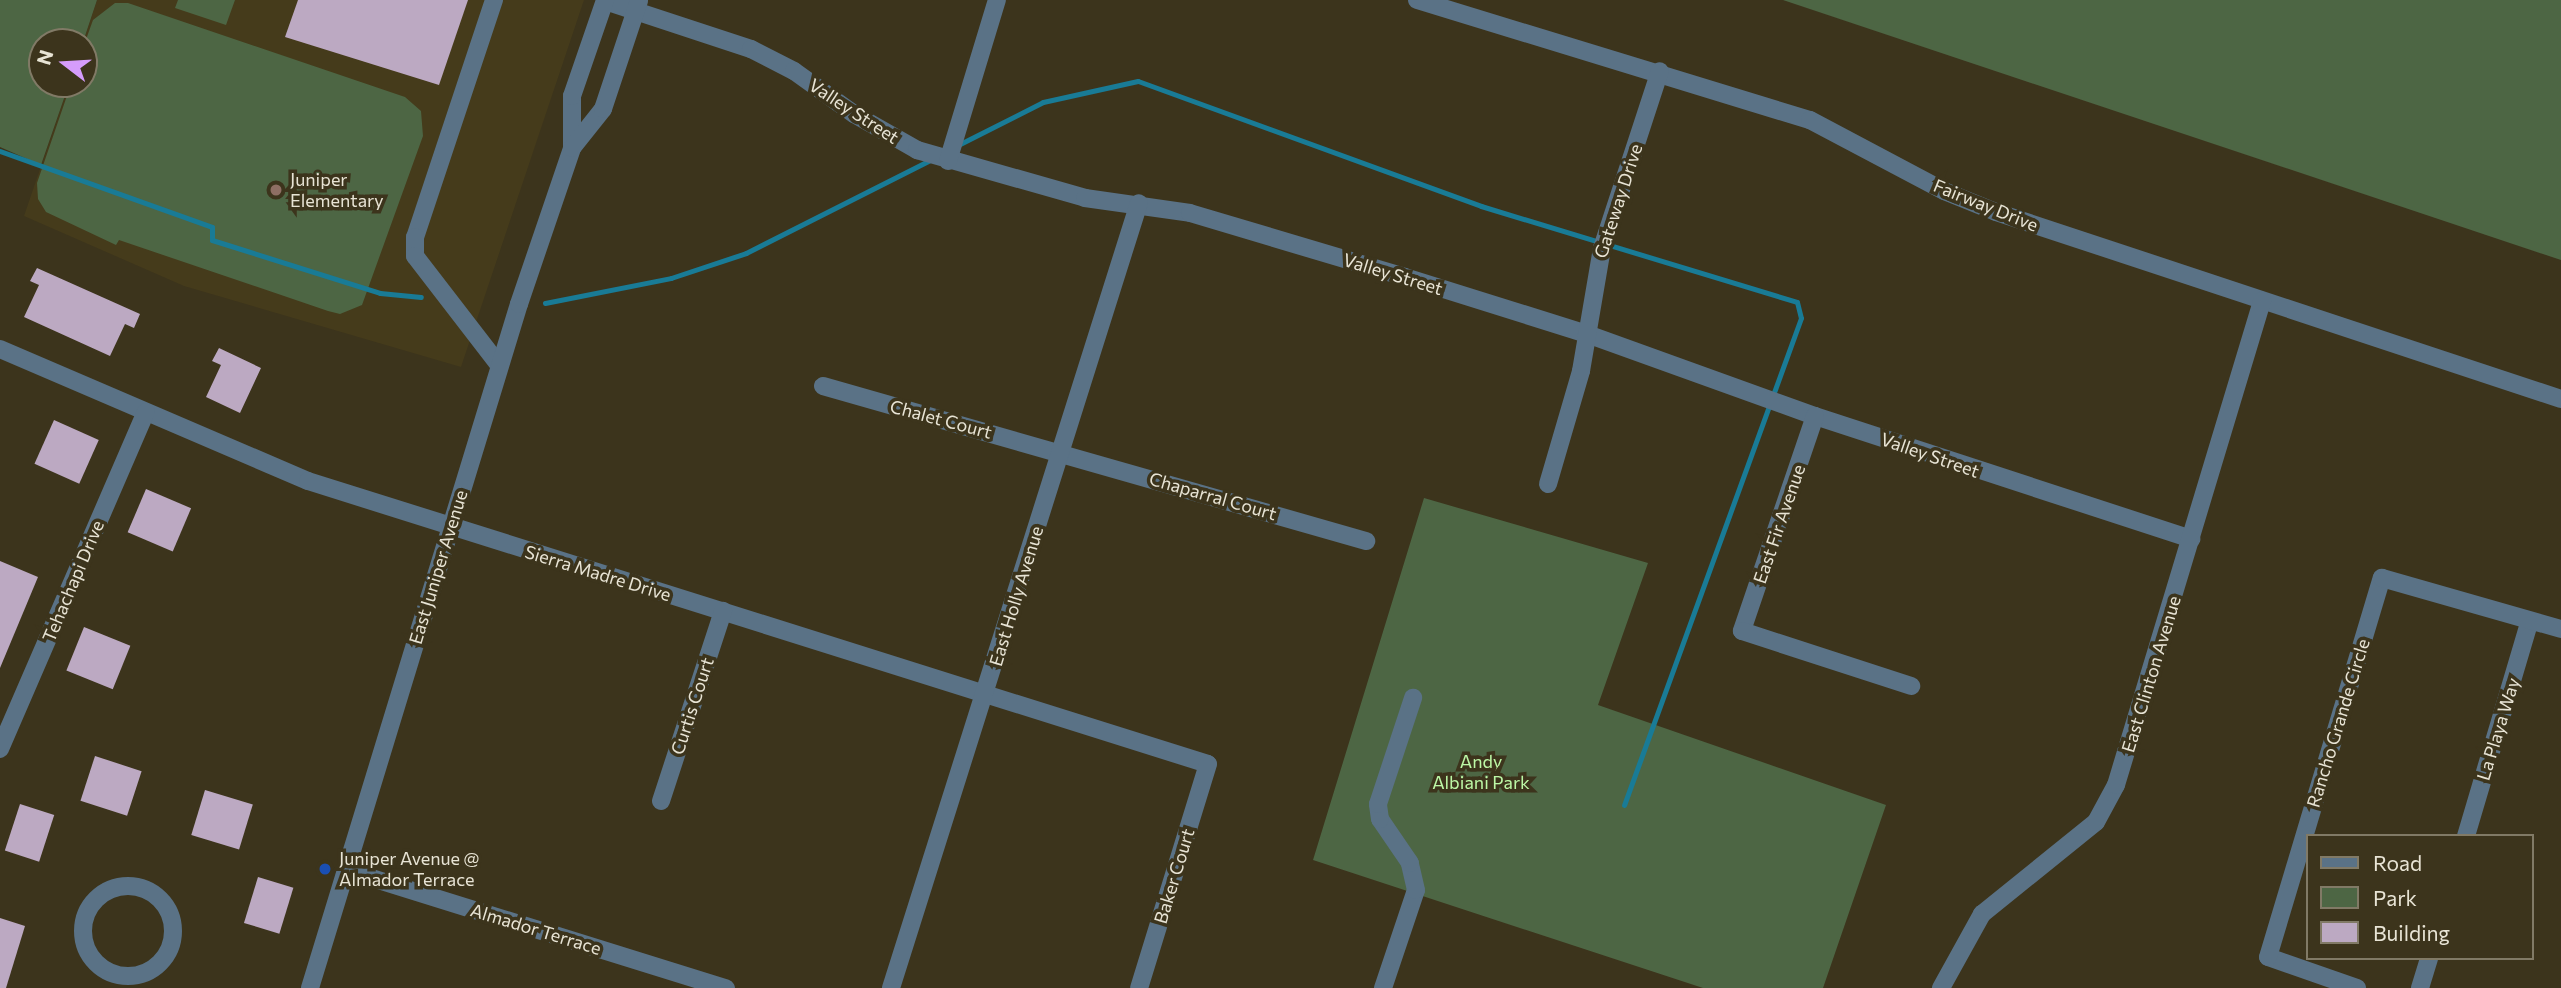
<!DOCTYPE html>
<html>
<head>
<meta charset="utf-8">
<style>
  body { margin:0 }
  #map { position:relative; width:2561px; height:988px; overflow:hidden; background:#3c341c; font-family:Commissioner,sans-serif }
  div>[style] { position:absolute }
  .built>* { inset:0; background:#453b1b }
  .green>* { inset:0; background:#4d6644 }
  .stream>* { height:5px; margin:-2.5px; padding:0 2.5px; transform-origin:2.5px; border-radius:2.5px; background:#197b96 }
  .building>* { inset:0; background:#bca9c2; transform-origin:0 0 }
  .minor>* { height:18px; margin:-9px; padding:0 9px; transform-origin:9px; border-radius:9px; background:#5a7286 }
  .minor>.ring { margin:-9px; padding:0; box-sizing:content-box; background:none; border:18px solid #5a7286; border-radius:50% }
  .dots>* { width:19px; height:19px; translate:-50% -50%; box-sizing:border-box; border:4px solid #3c341c; border-radius:50% }
  span { translate:-50% -50%; white-space:nowrap; text-align:center; line-height:1.15; -webkit-text-stroke:7px #3c341c; paint-order:stroke }
  .street-label { font-size:18px; color:#e8e4d5 }
  .poi-label { font-size:18px; color:#e8e4d5 }
  .left { translate:0 -50%; text-align:left }
  .park-label { font-size:18px; color:#bdf8a6 }
  .legend { position:absolute; left:2306px; top:834px; width:228px; height:126px; box-sizing:border-box; background:#3c341c; border:2px solid #817a66; margin:0; padding:9px 12px; list-style:none; font-size:21px; color:#e8e4d5 }
  .legend li { display:flex; align-items:center; gap:14px; height:35px }
  .legend b { width:35px; border:2px solid #817a66 }
  .north { position:absolute; left:28px; top:28px; width:70px; height:70px; box-sizing:border-box; background:#3c341c; border:2px solid #817a66; border-radius:50%; rotate:287deg; font-size:19px; font-weight:700; line-height:28px; text-align:center; color:#e8e4d5 }
  .north::after { content:''; display:block; margin:auto; width:24px; height:32px; background:#d59cfb; clip-path:polygon(50% 0,100% 100%,50% 72%,0 100%) }
</style>
</head>
<body>
<div id="map">
  <div class="built">
    <div style="clip-path:polygon(97px 0,584px 0,461px 367px,184px 286px,24px 216px,69px 84px,84px 84px,83px 42px)"></div>
  </div>
  <div class="green">
    <div style="clip-path:polygon(0 0,97px 0,83px 42px,42px 42px,42px 84px,69px 84px,41px 165px,0 147px)"></div>
    <div style="clip-path:polygon(178px 0,235px 0,226px 25px,175px 8px)"></div>
    <div style="clip-path:polygon(1783px 0,2561px 0,2561px 260px)"></div>
    <div style="clip-path:polygon(115px 3px,128px 3px,405px 97px,421px 111px,423px 136px,362px 305px,340px 314px,328px 311px,119px 240px,116px 245px,46px 212px,38px 199px,37px 183px,71px 84px,84px 84px,84px 45px,93px 20px)"></div>
    <div style="clip-path:polygon(1424px 498px,1648px 563px,1598px 705px,1886px 805px,1823px 988px,1703px 988px,1313px 860px)"></div>
  </div>
  <div class="stream">
    <div style="left:956px;top:146px;width:97px;rotate:-26.8deg"></div>
    <div style="left:1043px;top:102px;width:97px;rotate:-12.5deg"></div>
    <div style="left:1138px;top:81px;width:365px;rotate:20deg"></div>
    <div style="left:1481px;top:206px;width:330px;rotate:16.9deg"></div>
    <div style="left:1797px;top:302px;width:16px;rotate:76deg"></div>
    <div style="left:1801px;top:318px;width:518px;rotate:109.97deg"></div>
    <div style="left:0;top:151px;width:225px;rotate:19.7deg"></div>
    <div style="left:212px;top:227px;width:13px;rotate:90deg"></div>
    <div style="left:212px;top:240px;width:176px;rotate:17.5deg"></div>
    <div style="left:380px;top:293px;width:41px;rotate:5.6deg"></div>
    <div style="left:545px;top:303px;width:128px;rotate:-11.2deg"></div>
    <div style="left:671px;top:278px;width:79px;rotate:-18.4deg"></div>
    <div style="left:746px;top:253px;width:208px;rotate:-26.8deg"></div>
  </div>
  <div class="building">
    <div style="clip-path:polygon(298px 0,468px 0,439px 85px,285px 37px)"></div>
    <div style="clip-path:polygon(37px 268px,140px 314px,134px 328px,125px 324px,110px 356px,24px 317px,39px 285px,30px 281px)"></div>
    <div style="clip-path:polygon(219px 348px,261px 368px,240px 413px,206px 397px,221px 365px,212px 361px)"></div>
    <div style="left:54px;top:420px;width:49px;height:48px;rotate:24deg"></div>
    <div style="left:146px;top:489px;width:49px;height:47px;rotate:23deg"></div>
    <div style="clip-path:polygon(0 561px,38px 577px,0 668px)"></div>
    <div style="left:84px;top:627px;width:50px;height:47px;rotate:22deg"></div>
    <div style="left:95px;top:756px;width:49px;height:47px;rotate:18deg"></div>
    <div style="left:205px;top:790px;width:50px;height:47px;rotate:17deg"></div>
    <div style="left:20px;top:804px;width:36px;height:49px;rotate:18deg"></div>
    <div style="left:258px;top:877px;width:37px;height:48px;rotate:17deg"></div>
    <div style="clip-path:polygon(0 918px,25px 926px,6px 988px,0 988px)"></div>
  </div>
  <div class="minor">
    <div style="left:494px;top:0;width:250px;rotate:108.4deg"></div>
    <div style="left:415px;top:237px;width:19px;rotate:90deg"></div>
    <div style="left:415px;top:256px;width:138px;rotate:52.4deg"></div>
    <div style="left:1417px;top:0;width:411px;rotate:17deg"></div>
    <div style="left:1810px;top:120px;width:152px;rotate:27.9deg"></div>
    <div style="left:1944px;top:191px;width:56px;rotate:22deg"></div>
    <div style="left:1996px;top:212px;width:595px;rotate:18.31deg"></div>
    <div style="left:605px;top:1px;width:154px;rotate:18.2deg"></div>
    <div style="left:751px;top:49px;width:48px;rotate:27.1deg"></div>
    <div style="left:794px;top:71px;width:74px;rotate:35.6deg"></div>
    <div style="left:854px;top:114px;width:73px;rotate:29.7deg"></div>
    <div style="left:917px;top:150px;width:175px;rotate:15.9deg"></div>
    <div style="left:1085px;top:198px;width:106px;rotate:8.1deg"></div>
    <div style="left:1190px;top:213px;width:224px;rotate:16.6deg"></div>
    <div style="left:1405px;top:277px;width:191px;rotate:17.4deg"></div>
    <div style="left:1587px;top:334px;width:242px;rotate:19.8deg"></div>
    <div style="left:1815px;top:416px;width:396px;rotate:18.1deg"></div>
    <div style="left:572px;top:148px;width:52px;rotate:-90deg"></div>
    <div style="left:572px;top:96px;width:102px;rotate:-71deg"></div>
    <div style="left:948px;top:161px;width:168px;rotate:-73.1deg"></div>
    <div style="left:0;top:349px;width:335px;rotate:23.2deg"></div>
    <div style="left:308px;top:481px;width:943px;rotate:17.46deg"></div>
    <div style="left:1208px;top:764px;width:234px;rotate:107.1deg"></div>
    <div style="left:823px;top:386px;width:565px;rotate:15.93deg"></div>
    <div style="left:1815px;top:416px;width:227px;rotate:108.8deg"></div>
    <div style="left:1742px;top:631px;width:178px;rotate:18deg"></div>
    <div style="left:1548px;top:484px;width:118px;rotate:-73.7deg"></div>
    <div style="left:1581px;top:371px;width:125px;rotate:-80.3deg"></div>
    <div style="left:1602px;top:248px;width:186px;rotate:-71.9deg"></div>
    <div style="left:0;top:749px;width:367px;rotate:-66.6deg"></div>
    <div style="left:661px;top:801px;width:200px;rotate:-71.9deg"></div>
    <div style="left:2466px;top:836px;width:222px;rotate:-73.5deg"></div>
    <div style="left:346px;top:870px;width:398px;rotate:17.3deg"></div>
    <div class="ring" style="left:83px;top:886px;width:72px;height:72px"></div>
    <div style="left:310px;top:988px;width:715px;rotate:-73.01deg"></div>
    <div style="left:519px;top:304px;width:165px;rotate:-71.2deg"></div>
    <div style="left:572px;top:148px;width:50px;rotate:-51.5deg"></div>
    <div style="left:603px;top:109px;width:114px;rotate:-71.6deg"></div>
    <div style="left:891px;top:988px;width:823px;rotate:-72.47deg"></div>
    <div style="left:1383px;top:988px;width:103px;rotate:-71.4deg"></div>
    <div style="left:1416px;top:890px;width:28px;rotate:-103deg"></div>
    <div style="left:1410px;top:863px;width:53px;rotate:-124.3deg"></div>
    <div style="left:1380px;top:819px;width:15px;rotate:-98deg"></div>
    <div style="left:1378px;top:804px;width:112px;rotate:-71.7deg"></div>
    <div style="left:1941px;top:988px;width:85px;rotate:-61deg"></div>
    <div style="left:1982px;top:914px;width:146px;rotate:-38.9deg"></div>
    <div style="left:2096px;top:822px;width:42px;rotate:-61.6deg"></div>
    <div style="left:2116px;top:785px;width:506px;rotate:-73.21deg"></div>
    <div style="left:2357px;top:988px;width:94px;rotate:-160.8deg"></div>
    <div style="left:2268px;top:957px;width:396px;rotate:-73.3deg"></div>
    <div style="left:2382px;top:578px;width:186px;rotate:15.9deg"></div>
    <div style="left:2420px;top:988px;width:31px;rotate:-73deg"></div>
  </div>
  <div class="dots">
    <div style="left:276px;top:190px;background:#8d6e63"></div>
    <div style="left:325px;top:869px;background:#1a4fb4"></div>
  </div>
  <div class="street-label">
    <span style="left:854px;top:111px;rotate:33deg">Valley Street</span>
    <span style="left:1618px;top:201px;rotate:-72deg">Gateway Drive</span>
    <span style="left:1986px;top:205px;rotate:22deg">Fairway Drive</span>
    <span style="left:1393px;top:274px;rotate:17deg">Valley Street</span>
    <span style="left:941px;top:419px;rotate:15deg">Chalet Court</span>
    <span style="left:1930px;top:455px;rotate:19deg">Valley Street</span>
    <span style="left:1213px;top:496px;rotate:16deg">Chaparral Court</span>
    <span style="left:1779px;top:524px;rotate:-71deg">East Fir Avenue</span>
    <span style="left:438px;top:567px;rotate:-73deg">East Juniper Avenue</span>
    <span style="left:598px;top:573px;rotate:17deg">Sierra Madre Drive</span>
    <span style="left:73px;top:581px;rotate:-67deg">Tehachapi Drive</span>
    <span style="left:1016px;top:596px;rotate:-73deg">East Holly Avenue</span>
    <span style="left:2151px;top:674px;rotate:-73deg">East Clinton Avenue</span>
    <span style="left:692px;top:706px;rotate:-72deg">Curtis Court</span>
    <span style="left:2338px;top:723px;rotate:-73deg">Rancho Grande Circle</span>
    <span style="left:2498px;top:729px;rotate:-73deg">La Playa Way</span>
    <span style="left:1174px;top:876px;rotate:-73deg">Baker Court</span>
    <span style="left:536px;top:929px;rotate:17deg">Almador Terrace</span>
  </div>
  <div class="poi-label">
    <span class="left" style="left:290px;top:190px">Juniper<br>Elementary</span>
    <span class="left" style="left:339px;top:869px">Juniper Avenue @<br>Almador Terrace</span>
  </div>
  <div class="park-label">
    <span style="left:1481px;top:772px">Andy<br>Albiani Park</span>
  </div>
  <ul class="legend">
  <li><b style="height:9px;background:#5a7286"></b>Road</li>
  <li><b style="height:19px;background:#4d6644"></b>Park</li>
  <li><b style="height:19px;background:#bca9c2"></b>Building</li>
  </ul>
  <div class="north">N</div>
</div>
</body>
</html>
